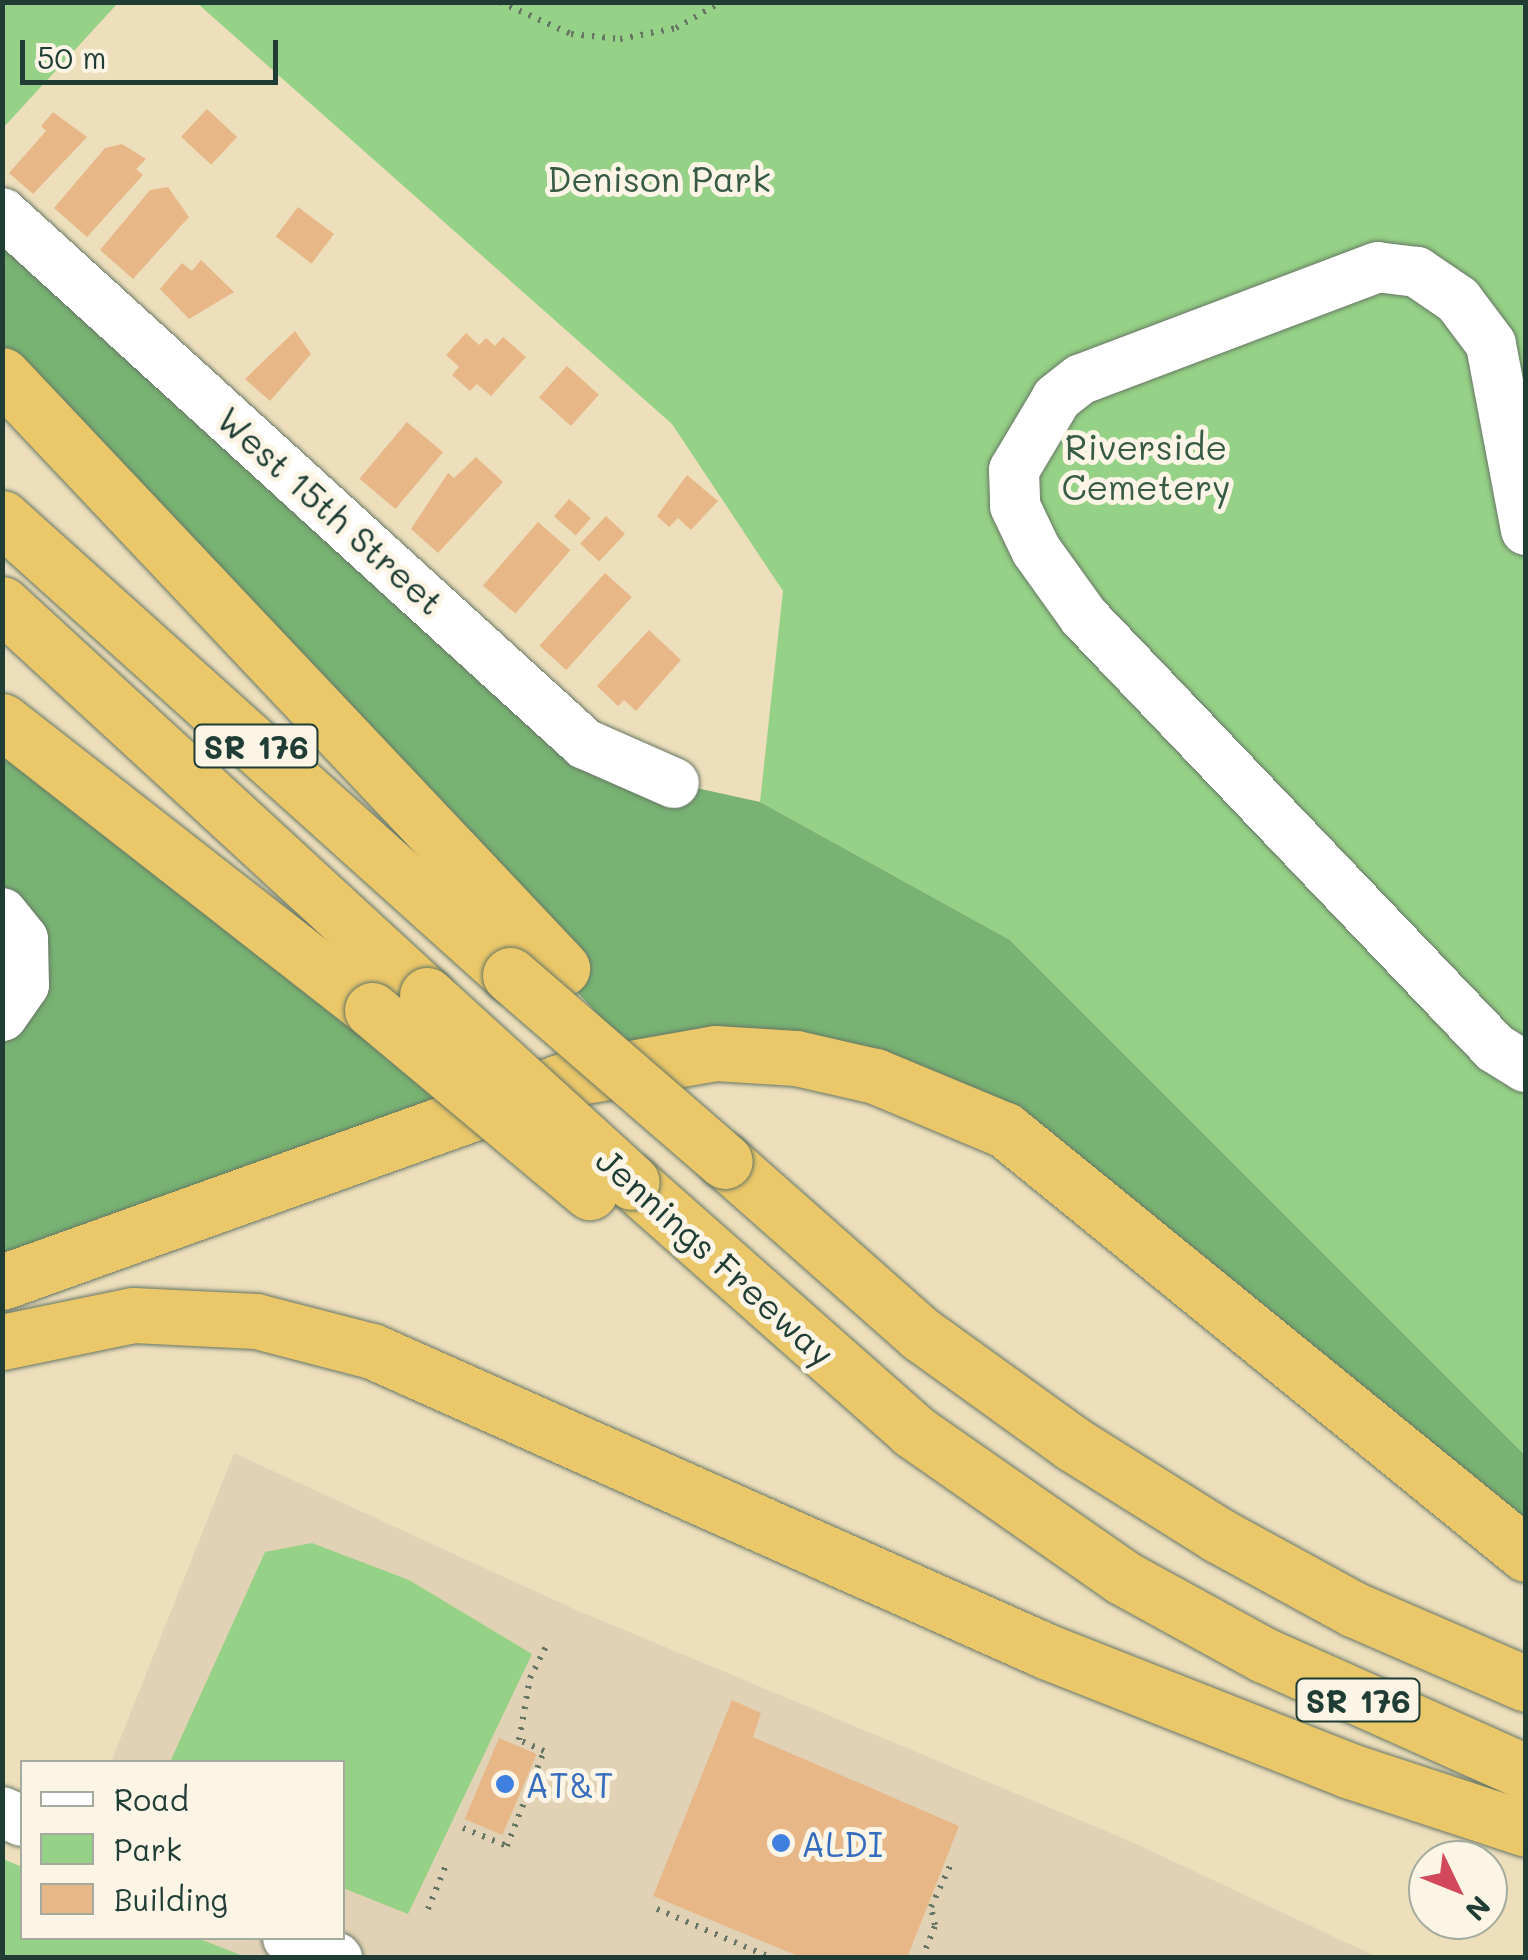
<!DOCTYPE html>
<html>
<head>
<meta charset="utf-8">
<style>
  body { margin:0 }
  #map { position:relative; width:1528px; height:1960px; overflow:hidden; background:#eddfbc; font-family:Mali,sans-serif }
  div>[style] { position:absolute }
  .built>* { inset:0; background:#e2d2b5 }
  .green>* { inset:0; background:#95d186 }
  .forest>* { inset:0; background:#78b373 }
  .building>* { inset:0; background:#e7b788; transform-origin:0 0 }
  .path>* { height:6px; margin-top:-3px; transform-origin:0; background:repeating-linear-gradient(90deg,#677664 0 2.5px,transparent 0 10.5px) }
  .roads { filter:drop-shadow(0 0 2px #677664) drop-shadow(0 0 2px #677664) }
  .minor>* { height:50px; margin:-25px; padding:0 25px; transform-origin:25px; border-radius:25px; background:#fff }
  .highway>* { height:55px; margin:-27.5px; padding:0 27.5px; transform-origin:27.5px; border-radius:27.5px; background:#eac769 }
  .bridges { filter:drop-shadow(0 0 2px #677664) drop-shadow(0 0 2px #677664) }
  .highway-bridge>* { height:55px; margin:-27.5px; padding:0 27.5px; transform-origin:27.5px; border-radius:27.5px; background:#eac769 }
  .dots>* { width:28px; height:28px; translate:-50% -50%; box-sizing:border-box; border:5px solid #fcf5e5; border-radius:50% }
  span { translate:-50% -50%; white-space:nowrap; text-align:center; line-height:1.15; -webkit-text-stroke:10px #fcf5e5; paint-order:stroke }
  .shield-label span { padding:2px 8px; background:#fcf5e5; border:2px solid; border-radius:8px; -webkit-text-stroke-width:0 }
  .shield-label { font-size:32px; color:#1f3d34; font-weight:700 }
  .park-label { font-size:35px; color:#375b44 }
  .street-label { font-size:35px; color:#1f3d34 }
  .shop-label { font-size:35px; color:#366cbe }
  .left { translate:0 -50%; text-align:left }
  .frame { position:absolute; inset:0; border:5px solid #1f3d34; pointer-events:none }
  .legend { position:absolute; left:20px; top:1760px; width:325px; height:180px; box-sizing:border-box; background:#fcf5e5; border:2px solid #a4ab9e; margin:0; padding:12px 18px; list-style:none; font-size:30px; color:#1f3d34 }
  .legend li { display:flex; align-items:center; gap:20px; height:50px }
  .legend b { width:50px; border:2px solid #a4ab9e }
  .north { position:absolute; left:1408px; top:1840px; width:100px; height:100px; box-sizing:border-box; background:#fcf5e5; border:2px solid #a4ab9e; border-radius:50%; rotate:133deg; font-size:28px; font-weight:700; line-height:40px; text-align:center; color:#1f3d34 }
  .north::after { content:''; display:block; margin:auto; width:35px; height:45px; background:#d1495b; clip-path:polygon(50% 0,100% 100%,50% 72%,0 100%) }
  .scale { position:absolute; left:20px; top:40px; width:258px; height:45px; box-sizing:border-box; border:5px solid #1f3d34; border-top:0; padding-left:12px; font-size:30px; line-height:35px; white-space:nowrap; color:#1f3d34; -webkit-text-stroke:8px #fcf5e5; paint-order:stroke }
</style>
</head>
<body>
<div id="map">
  <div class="built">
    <div style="clip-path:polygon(234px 1453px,574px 1609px,1132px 1842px,1377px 1957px,33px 1958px,41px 1938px,342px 1938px,342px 1762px,111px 1762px)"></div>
  </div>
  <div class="green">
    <div style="clip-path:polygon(3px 2px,118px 3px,3px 128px,2px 3px)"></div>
    <div style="clip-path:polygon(197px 3px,1525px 3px,1525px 1455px,1010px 940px,760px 802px,783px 591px,672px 424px)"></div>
    <div style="clip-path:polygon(312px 1543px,409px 1580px,532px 1654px,408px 1914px,343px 1888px,342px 1762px,170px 1762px,265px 1552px)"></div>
    <div style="clip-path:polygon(3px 1859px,22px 1867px,22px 1938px,197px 1938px,246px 1957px,3px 1957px)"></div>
  </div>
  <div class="forest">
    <div style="clip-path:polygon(3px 213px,421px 591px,674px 783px,760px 802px,1010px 940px,1525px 1455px,1525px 1554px,1005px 1130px,631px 1050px,3px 375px)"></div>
    <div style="clip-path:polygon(3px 731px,485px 1107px,3px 1282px)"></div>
  </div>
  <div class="building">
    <div style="left:207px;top:109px;width:41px;height:38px;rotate:43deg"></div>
    <div style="clip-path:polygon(53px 112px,87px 137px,33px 194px,9px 173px,46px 131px,41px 126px)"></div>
    <div style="clip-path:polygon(122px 144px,146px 159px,136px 169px,143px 175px,87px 237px,54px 208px,105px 148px)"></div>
    <div style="clip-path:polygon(168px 187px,189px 217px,133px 279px,100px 250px,150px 190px)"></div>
    <div style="left:298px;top:207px;width:45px;height:37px;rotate:37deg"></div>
    <div style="clip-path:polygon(201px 260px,234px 292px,189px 319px,160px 289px,182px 263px,192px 271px)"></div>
    <div style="clip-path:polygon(295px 331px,311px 354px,270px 401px,245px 379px)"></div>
    <div style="clip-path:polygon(466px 333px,479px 345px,486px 338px,495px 346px,503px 337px,526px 357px,491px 396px,477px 384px,470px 391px,452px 375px,459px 367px,446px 355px)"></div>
    <div style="left:567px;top:366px;width:43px;height:42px;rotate:42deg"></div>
    <div style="left:407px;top:422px;width:47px;height:74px;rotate:40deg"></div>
    <div style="clip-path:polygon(476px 457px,503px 482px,438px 553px,411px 529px,448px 473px,454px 478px)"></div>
    <div style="clip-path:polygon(687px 475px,718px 501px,691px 530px,678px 518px,669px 527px,657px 516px)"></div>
    <div style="left:569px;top:499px;width:29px;height:23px;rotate:41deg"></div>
    <div style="left:606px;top:516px;width:26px;height:38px;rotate:43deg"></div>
    <div style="left:538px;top:522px;width:43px;height:84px;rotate:41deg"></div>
    <div style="left:605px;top:573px;width:36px;height:98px;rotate:42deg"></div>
    <div style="clip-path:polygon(649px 630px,681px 660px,636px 711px,624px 700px,618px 706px,597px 686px)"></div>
    <div style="clip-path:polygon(732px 1700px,761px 1713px,753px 1737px,959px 1826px,907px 1958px,803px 1958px,653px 1896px)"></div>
    <div style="left:499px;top:1738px;width:41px;height:88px;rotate:23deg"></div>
  </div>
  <div class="path">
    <div style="left:500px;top:2px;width:78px;rotate:24.3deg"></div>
    <div style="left:571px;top:34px;width:49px;rotate:5.8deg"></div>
    <div style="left:620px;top:39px;width:57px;rotate:-11.1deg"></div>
    <div style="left:676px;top:28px;width:52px;rotate:-30deg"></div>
    <div style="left:463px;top:1828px;width:48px;rotate:22.2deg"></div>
    <div style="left:507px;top:1846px;width:102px;rotate:-68.7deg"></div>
    <div style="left:544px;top:1751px;width:27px;rotate:-156deg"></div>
    <div style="left:519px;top:1740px;width:63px;rotate:-79.9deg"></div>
    <div style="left:530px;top:1678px;width:34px;rotate:-63deg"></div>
    <div style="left:428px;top:1909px;width:48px;rotate:-67.8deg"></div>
    <div style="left:657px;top:1909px;width:125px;rotate:23.1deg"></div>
    <div style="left:922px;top:1958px;width:35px;rotate:-68deg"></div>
    <div style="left:935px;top:1925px;width:18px;rotate:-103deg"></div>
    <div style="left:931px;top:1907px;width:45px;rotate:-65.1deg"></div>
  </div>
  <div class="roads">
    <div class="minor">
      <div style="left:2px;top:213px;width:789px;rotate:42.33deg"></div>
      <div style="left:585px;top:744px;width:97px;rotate:23.7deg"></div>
      <div style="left:1526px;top:530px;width:189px;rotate:-100.7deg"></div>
      <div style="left:1491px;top:344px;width:55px;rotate:-126.9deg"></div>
      <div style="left:1458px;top:300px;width:50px;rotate:-145.7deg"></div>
      <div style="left:1417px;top:272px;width:39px;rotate:-173deg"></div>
      <div style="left:1378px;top:267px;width:317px;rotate:159.3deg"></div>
      <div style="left:1081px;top:379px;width:31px;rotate:142deg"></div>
      <div style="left:1057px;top:398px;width:84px;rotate:120.8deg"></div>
      <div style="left:1014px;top:470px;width:36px;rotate:88deg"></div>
      <div style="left:1015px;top:506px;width:49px;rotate:64.5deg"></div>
      <div style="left:1036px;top:550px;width:82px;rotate:54.4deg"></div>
      <div style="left:1084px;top:617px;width:596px;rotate:46.36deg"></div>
      <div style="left:1495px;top:1048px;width:36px;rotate:32deg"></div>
      <div style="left:2px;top:913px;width:33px;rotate:51deg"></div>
      <div style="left:23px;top:939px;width:46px;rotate:88.8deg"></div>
      <div style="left:24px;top:985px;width:38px;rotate:125deg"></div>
      <div style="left:2px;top:1812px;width:22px;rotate:24deg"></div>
      <div style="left:288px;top:1938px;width:53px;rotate:22.2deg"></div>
    </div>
    <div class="highway">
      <div style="left:2px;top:375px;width:816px;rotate:46.64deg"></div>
      <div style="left:2px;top:518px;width:683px;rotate:41.97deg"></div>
      <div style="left:2px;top:604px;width:577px;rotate:42.61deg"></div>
      <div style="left:2px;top:721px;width:469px;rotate:38deg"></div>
      <div style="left:725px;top:1161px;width:263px;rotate:41.5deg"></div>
      <div style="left:922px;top:1335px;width:186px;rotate:35.8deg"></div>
      <div style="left:1073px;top:1444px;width:171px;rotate:32.1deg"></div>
      <div style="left:1218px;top:1535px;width:156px;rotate:28.7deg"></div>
      <div style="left:1355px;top:1610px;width:186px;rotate:23.4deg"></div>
      <div style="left:632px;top:1182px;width:375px;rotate:41.5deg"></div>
      <div style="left:913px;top:1431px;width:255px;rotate:34.9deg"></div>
      <div style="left:1122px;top:1577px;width:162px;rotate:28.8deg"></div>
      <div style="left:1264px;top:1655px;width:287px;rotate:24.1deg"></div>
      <div style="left:2px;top:1282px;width:601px;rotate:-19.73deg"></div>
      <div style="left:568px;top:1079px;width:149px;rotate:-10deg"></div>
      <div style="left:715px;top:1053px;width:81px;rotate:3.5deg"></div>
      <div style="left:796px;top:1058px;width:81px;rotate:12.8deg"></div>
      <div style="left:875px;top:1076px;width:141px;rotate:22.6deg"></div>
      <div style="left:1005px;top:1130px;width:672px;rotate:39.14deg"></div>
      <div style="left:2px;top:1342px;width:134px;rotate:-11.6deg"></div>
      <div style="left:133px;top:1315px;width:123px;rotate:2.8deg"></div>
      <div style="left:256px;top:1321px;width:120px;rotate:14.5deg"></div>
      <div style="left:372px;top:1351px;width:740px;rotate:24deg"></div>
      <div style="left:1048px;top:1652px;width:325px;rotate:21.5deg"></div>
      <div style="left:1350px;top:1771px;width:185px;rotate:18.2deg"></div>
    </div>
  </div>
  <div class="bridges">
    <div class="highway-bridge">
      <div style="left:510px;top:975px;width:284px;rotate:40.9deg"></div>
      <div style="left:427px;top:995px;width:277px;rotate:42.4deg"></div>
      <div style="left:372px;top:1010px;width:284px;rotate:39.9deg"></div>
    </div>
  </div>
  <div class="dots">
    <div style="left:505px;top:1784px;background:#3f7fe0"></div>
    <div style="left:781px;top:1843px;background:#3f7fe0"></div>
  </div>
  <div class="shield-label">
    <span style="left:256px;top:746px">SR 176</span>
    <span style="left:1358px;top:1700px">SR 176</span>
  </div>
  <div class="park-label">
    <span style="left:659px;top:178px">Denison Park</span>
    <span style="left:1146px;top:466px">Riverside<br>Cemetery</span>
  </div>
  <div class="street-label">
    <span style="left:331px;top:510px;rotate:42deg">West 15th Street</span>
    <span style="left:716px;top:1256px;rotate:42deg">Jennings Freeway</span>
  </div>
  <div class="shop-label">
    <span class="left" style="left:525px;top:1784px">AT&amp;T</span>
    <span class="left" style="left:801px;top:1843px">ALDI</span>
  </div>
  <div class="frame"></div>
  <ul class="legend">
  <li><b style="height:12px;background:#fff"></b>Road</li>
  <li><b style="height:28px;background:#95d186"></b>Park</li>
  <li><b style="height:28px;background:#e7b788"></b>Building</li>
  </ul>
  <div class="north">N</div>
  <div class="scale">50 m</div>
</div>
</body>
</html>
